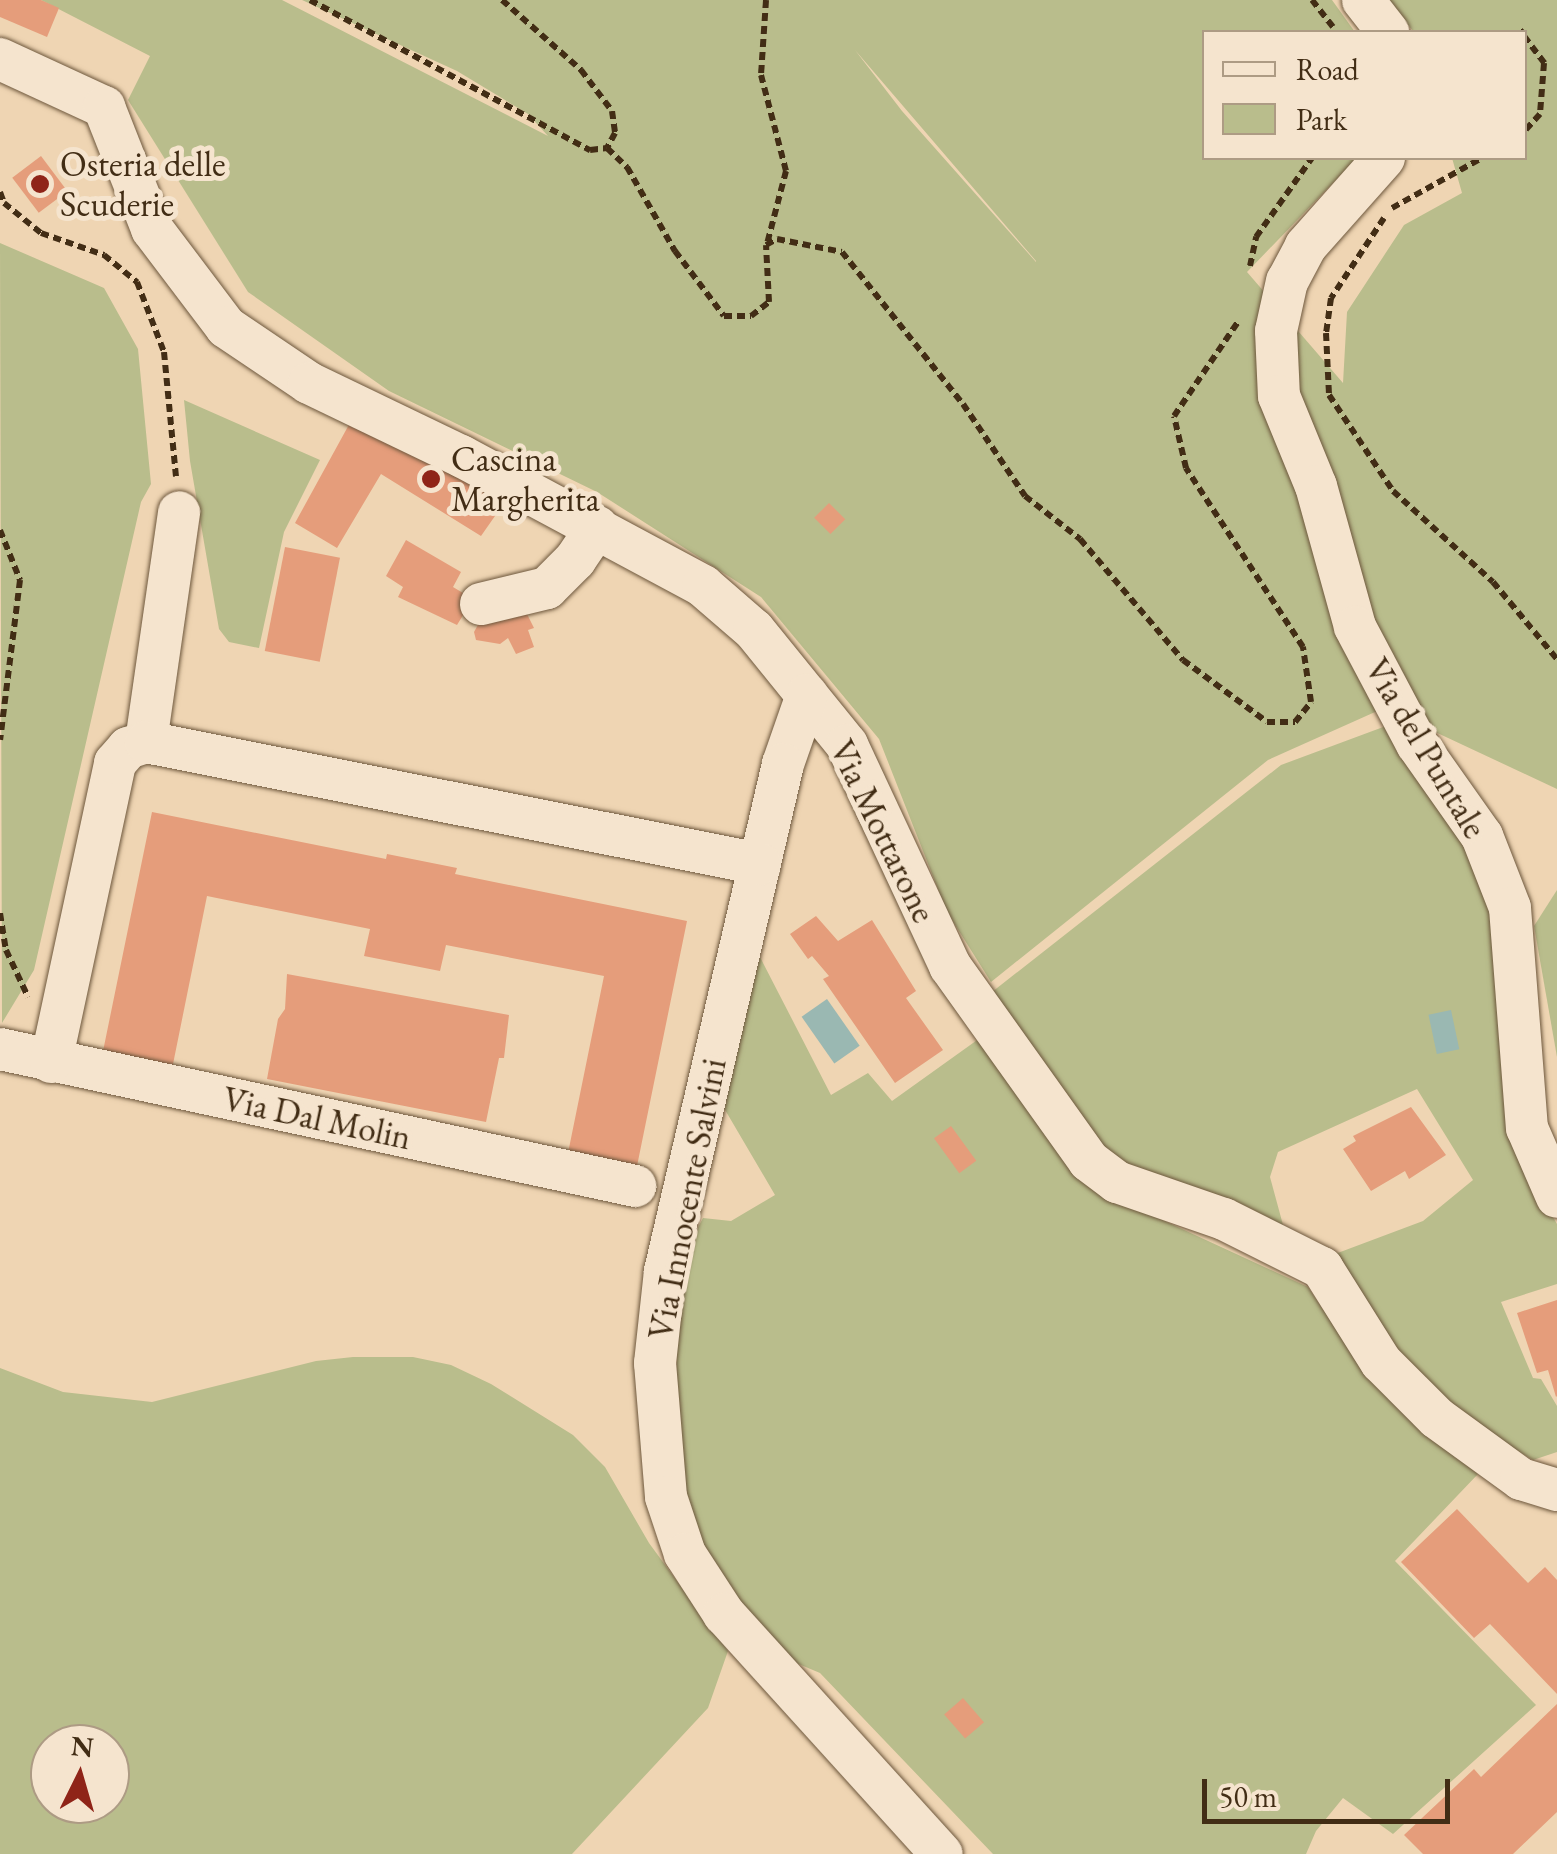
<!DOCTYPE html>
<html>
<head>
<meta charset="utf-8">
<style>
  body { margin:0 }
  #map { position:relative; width:1557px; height:1854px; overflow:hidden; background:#efd5b3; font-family:"EB Garamond",serif }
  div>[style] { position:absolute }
  .green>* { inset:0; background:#b9bd8c }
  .water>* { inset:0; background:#9ab8b2; transform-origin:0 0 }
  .building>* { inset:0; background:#e59d7b; transform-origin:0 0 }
  .path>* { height:6px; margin-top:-3px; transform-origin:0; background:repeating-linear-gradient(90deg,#422d15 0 8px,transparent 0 13px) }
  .roads { filter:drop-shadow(0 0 2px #6d573c) drop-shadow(0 0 2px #6d573c) }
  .minor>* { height:42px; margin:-21px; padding:0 21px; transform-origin:21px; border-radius:21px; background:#f5e4ce }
  .dots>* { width:28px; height:28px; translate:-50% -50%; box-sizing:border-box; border:5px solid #f5e4ce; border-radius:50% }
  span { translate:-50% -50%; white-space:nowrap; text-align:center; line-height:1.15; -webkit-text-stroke:10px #f5e4ce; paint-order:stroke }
  .poi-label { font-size:35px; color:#422d15 }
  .left { translate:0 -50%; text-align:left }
  .street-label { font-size:35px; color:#422d15 }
  .legend { position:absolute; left:1202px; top:30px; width:325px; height:130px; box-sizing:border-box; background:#f5e4ce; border:2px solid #ad9b84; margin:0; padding:12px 18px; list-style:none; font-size:30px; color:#422d15 }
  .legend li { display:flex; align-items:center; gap:20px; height:50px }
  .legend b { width:50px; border:2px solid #ad9b84 }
  .north { position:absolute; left:30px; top:1724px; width:100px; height:100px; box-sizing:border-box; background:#f5e4ce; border:2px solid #ad9b84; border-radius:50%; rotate:5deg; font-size:28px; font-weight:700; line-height:40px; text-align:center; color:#422d15 }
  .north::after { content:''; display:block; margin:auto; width:35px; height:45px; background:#8f2418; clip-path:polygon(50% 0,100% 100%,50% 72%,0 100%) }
  .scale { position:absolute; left:1202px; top:1779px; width:248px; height:45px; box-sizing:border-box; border:5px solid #422d15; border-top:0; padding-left:12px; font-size:30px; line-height:35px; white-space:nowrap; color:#422d15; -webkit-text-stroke:8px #f5e4ce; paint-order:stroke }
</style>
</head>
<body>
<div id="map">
  <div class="green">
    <div style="clip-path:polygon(evenodd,41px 0,282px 0,548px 136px,528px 114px,457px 71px,302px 0,1332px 0,1355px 32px,1204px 32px,1204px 158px,1357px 158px,1247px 272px,1343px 383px,1347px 312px,1404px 225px,1462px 193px,1452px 158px,1524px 158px,1524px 32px,1414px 32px,1386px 0,1557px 0,1557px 789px,1384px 708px,1268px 760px,991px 982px,947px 912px,879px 739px,761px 597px,597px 492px,389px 391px,248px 292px,128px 100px,150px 56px,41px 0,855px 50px,1036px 261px,1036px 262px,902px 111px,855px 50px)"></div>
    <div style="clip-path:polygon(0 243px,104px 288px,138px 349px,151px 484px,141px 502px,34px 970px,2px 1023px)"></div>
    <div style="clip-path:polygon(184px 400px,320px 460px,284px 532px,259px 648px,229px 642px,219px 629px,190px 461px)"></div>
    <div style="clip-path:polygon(1394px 723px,1480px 860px,1543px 1200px,1557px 1224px,1557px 1284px,1501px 1302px,1533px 1378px,1541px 1379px,1557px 1406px,1557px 1452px,1533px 1460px,1452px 1411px,1388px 1358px,1327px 1257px,1423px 1221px,1473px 1180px,1417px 1089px,1278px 1152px,1270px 1177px,1286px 1236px,1120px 1167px,1075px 1114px,992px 992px,1281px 765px)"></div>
    <div style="clip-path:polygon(1557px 890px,1557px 1057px,1534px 926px)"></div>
    <div style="clip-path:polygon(760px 957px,831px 1095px,868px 1073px,892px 1101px,980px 1038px,1091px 1187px,1308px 1287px,1370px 1380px,1422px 1431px,1478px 1474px,1395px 1561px,1536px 1705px,1393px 1834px,1343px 1798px,1316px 1831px,1306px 1854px,993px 1854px,820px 1673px,782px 1657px,733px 1600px,683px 1504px,675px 1419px,678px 1321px,693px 1237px,703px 1218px,731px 1221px,775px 1195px,721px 1103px)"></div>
    <div style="clip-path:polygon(evenodd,353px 1357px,413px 1357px,451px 1365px,491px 1384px,573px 1435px,605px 1467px,649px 1543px,728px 1651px,708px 1708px,572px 1854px,0 1854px,0 1368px,63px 1392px,152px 1402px,316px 1361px,353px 1357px,50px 1744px,110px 1744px,110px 1804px,50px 1804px,50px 1744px)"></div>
  </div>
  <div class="water">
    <div style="left:827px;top:999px;width:57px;height:31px;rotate:55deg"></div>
    <div style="left:1451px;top:1010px;width:40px;height:23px;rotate:78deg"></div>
  </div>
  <div class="building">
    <div style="clip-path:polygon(0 0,41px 0,59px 8px,47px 37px,0 17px)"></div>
    <div style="left:41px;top:156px;width:44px;height:36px;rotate:53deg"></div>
    <div style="clip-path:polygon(357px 410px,480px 485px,502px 506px,481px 536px,381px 474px,337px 548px,295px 523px)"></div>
    <div style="left:829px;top:503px;width:23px;height:21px;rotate:45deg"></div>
    <div style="clip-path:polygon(406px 540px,461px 572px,453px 587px,473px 599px,457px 625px,398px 597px,403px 587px,386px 576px)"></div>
    <div style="left:285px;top:547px;width:56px;height:106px;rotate:11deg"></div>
    <div style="clip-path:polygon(521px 602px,534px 628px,528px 630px,534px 647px,516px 654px,508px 638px,500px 644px,476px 640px,474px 632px,489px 605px)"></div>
    <div style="clip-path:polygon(152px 812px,386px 859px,387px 854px,457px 868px,455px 874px,687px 921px,636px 1171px,567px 1158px,604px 976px,446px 945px,440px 971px,364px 956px,370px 929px,207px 896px,171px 1074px,101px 1061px)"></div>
    <div style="clip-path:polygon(816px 916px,838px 941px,872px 920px,916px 991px,906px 998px,943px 1050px,895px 1083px,823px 979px,829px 976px,812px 956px,808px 959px,790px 934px)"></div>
    <div style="clip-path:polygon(287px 974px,509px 1015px,504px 1058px,499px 1058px,486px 1122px,267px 1079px,278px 1019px,285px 1009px)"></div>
    <div style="clip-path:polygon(1411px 1107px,1446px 1155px,1409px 1179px,1405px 1171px,1371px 1191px,1343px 1149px,1356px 1141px,1353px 1136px)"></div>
    <div style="left:951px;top:1126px;width:43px;height:21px;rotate:54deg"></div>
    <div style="clip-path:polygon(1557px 1300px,1557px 1396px,1556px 1397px,1548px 1370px,1537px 1373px,1517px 1313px)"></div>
    <div style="clip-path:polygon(1457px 1509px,1528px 1583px,1545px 1567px,1557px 1580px,1557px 1694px,1490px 1624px,1474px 1638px,1401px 1562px)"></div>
    <div style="left:963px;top:1698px;width:32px;height:25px;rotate:49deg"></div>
    <div style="clip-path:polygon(1557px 1704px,1557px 1812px,1513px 1854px,1423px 1854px,1404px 1835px,1474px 1769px,1481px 1777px)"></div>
  </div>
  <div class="path">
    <div style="left:310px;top:0;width:318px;rotate:28.2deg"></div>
    <div style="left:590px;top:150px;width:17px;rotate:-7deg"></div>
    <div style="left:607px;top:148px;width:28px;rotate:44deg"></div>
    <div style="left:627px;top:167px;width:97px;rotate:60.3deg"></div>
    <div style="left:675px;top:251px;width:81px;rotate:53deg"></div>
    <div style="left:724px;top:316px;width:27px"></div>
    <div style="left:751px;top:316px;width:23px;rotate:-38deg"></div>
    <div style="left:769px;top:302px;width:57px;rotate:-93deg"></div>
    <div style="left:766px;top:245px;width:13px;rotate:-29deg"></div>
    <div style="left:777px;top:239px;width:66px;rotate:11.3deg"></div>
    <div style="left:842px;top:252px;width:194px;rotate:51.5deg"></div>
    <div style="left:963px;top:404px;width:111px;rotate:56deg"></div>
    <div style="left:1025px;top:496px;width:70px;rotate:38deg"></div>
    <div style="left:1080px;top:539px;width:159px;rotate:49.6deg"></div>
    <div style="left:1183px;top:660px;width:104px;rotate:36.4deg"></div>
    <div style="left:1267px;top:722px;width:28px"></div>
    <div style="left:1295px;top:722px;width:26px;rotate:-51deg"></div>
    <div style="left:1311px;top:702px;width:56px;rotate:-98.3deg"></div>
    <div style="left:1303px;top:647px;width:214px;rotate:-123.2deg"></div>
    <div style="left:1186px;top:468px;width:53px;rotate:-103deg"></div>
    <div style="left:1174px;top:416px;width:114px;rotate:-55.8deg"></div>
    <div style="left:502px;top:0;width:106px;rotate:41.5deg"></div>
    <div style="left:581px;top:70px;width:51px;rotate:52.9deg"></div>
    <div style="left:612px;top:111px;width:22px;rotate:82deg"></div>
    <div style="left:615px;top:133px;width:17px;rotate:118deg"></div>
    <div style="left:766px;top:0;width:75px;rotate:93.8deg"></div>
    <div style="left:761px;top:75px;width:99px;rotate:75.4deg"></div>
    <div style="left:786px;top:171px;width:75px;rotate:104.6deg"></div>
    <div style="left:1312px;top:0;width:34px;rotate:52deg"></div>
    <div style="left:1520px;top:30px;width:3px;rotate:45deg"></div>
    <div style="left:1524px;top:36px;width:34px;rotate:53deg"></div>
    <div style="left:1544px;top:63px;width:51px;rotate:94.5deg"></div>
    <div style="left:1540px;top:114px;width:24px;rotate:132deg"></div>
    <div style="left:0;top:192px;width:12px;rotate:70deg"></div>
    <div style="left:4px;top:203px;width:48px;rotate:39deg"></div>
    <div style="left:41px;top:233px;width:67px;rotate:19.2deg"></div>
    <div style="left:104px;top:255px;width:43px;rotate:39.3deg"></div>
    <div style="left:137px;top:282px;width:75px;rotate:68.9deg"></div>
    <div style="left:164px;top:352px;width:125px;rotate:84.5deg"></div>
    <div style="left:1392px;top:208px;width:103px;rotate:-29.1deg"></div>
    <div style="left:1384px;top:218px;width:96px;rotate:123.5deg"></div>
    <div style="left:1331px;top:298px;width:35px;rotate:98deg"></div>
    <div style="left:1326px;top:333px;width:62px;rotate:87.2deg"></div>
    <div style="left:1329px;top:395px;width:115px;rotate:56.3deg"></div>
    <div style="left:1393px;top:491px;width:135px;rotate:42.3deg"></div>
    <div style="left:1493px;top:582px;width:100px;rotate:50.3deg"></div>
    <div style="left:1250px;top:266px;width:30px;rotate:-78deg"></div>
    <div style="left:1256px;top:237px;width:97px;rotate:-54.7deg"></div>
    <div style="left:0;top:530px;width:54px;rotate:68.2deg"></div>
    <div style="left:20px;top:580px;width:161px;rotate:97.1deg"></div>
    <div style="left:0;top:913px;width:37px;rotate:81deg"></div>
    <div style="left:6px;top:950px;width:52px;rotate:64.9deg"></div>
  </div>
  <div class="roads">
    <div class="minor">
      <div style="left:1363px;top:0;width:41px;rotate:52deg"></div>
      <div style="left:0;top:59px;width:115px;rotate:24.8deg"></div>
      <div style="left:104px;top:107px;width:131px;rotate:68.5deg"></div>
      <div style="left:152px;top:229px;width:123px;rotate:52.9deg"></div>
      <div style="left:226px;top:327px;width:100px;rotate:34deg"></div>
      <div style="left:309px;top:383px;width:169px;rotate:25.7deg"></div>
      <div style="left:461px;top:456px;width:275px;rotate:28.2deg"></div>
      <div style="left:703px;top:586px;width:67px;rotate:40.8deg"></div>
      <div style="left:754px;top:630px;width:148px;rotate:51deg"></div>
      <div style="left:847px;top:745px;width:244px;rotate:65deg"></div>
      <div style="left:950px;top:966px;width:239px;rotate:54.5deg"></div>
      <div style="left:1089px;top:1161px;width:35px;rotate:37deg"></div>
      <div style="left:1117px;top:1182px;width:113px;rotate:19.1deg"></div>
      <div style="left:1224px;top:1219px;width:110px;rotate:26.6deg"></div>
      <div style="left:1322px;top:1268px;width:111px;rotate:57.9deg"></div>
      <div style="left:1381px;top:1362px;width:79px;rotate:45deg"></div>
      <div style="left:1437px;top:1418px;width:104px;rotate:36deg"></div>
      <div style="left:1521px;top:1479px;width:38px;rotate:17deg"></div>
      <div style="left:1384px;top:158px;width:118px;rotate:131.6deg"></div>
      <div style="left:1306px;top:246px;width:40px;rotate:118deg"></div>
      <div style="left:1287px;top:281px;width:51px;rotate:102.4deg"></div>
      <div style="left:1276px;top:331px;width:65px;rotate:87.4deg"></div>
      <div style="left:1279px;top:396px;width:97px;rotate:67.7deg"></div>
      <div style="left:1316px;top:486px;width:146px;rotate:74.5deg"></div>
      <div style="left:1355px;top:627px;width:132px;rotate:62.1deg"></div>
      <div style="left:1417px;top:744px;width:113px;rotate:54.8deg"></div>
      <div style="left:1482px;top:836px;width:77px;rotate:68.7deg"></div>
      <div style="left:1510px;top:908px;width:221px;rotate:85.6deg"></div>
      <div style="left:1527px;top:1128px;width:75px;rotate:66.5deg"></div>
      <div style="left:481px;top:604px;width:68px;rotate:-13.6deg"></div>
      <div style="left:547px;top:588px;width:40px;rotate:-45deg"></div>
      <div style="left:575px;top:560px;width:40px;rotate:-56deg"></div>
      <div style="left:807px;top:695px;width:73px;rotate:109.2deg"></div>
      <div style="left:783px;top:764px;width:521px;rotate:103.1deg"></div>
      <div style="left:665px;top:1271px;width:93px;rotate:96.2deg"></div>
      <div style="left:655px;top:1363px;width:134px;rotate:85.3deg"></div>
      <div style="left:666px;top:1497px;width:60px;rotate:71.6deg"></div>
      <div style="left:685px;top:1554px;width:72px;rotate:57deg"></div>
      <div style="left:724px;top:1614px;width:324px;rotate:47.8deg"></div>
      <div style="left:146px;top:742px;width:232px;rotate:-81.8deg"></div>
      <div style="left:0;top:1049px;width:650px;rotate:12.17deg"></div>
      <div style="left:51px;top:1062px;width:306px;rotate:-77.9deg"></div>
      <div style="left:115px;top:763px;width:20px;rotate:-49deg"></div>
      <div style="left:128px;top:748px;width:19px;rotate:-18deg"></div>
      <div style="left:146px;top:742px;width:626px;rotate:11.24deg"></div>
    </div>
  </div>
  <div class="dots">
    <div style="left:40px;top:184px;background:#8f2418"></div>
    <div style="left:431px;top:479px;background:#8f2418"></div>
  </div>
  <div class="poi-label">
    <span class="left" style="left:60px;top:184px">Osteria delle<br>Scuderie</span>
    <span class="left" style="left:451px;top:479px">Cascina<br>Margherita</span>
  </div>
  <div class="street-label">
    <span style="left:1426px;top:748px;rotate:59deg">Via del Puntale</span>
    <span style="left:883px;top:831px;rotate:64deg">Via Mottarone</span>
    <span style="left:317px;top:1118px;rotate:12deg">Via Dal Molin</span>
    <span style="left:687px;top:1199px;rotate:-79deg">Via Innocente Salvini</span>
  </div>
  <ul class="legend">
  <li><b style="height:12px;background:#f5e4ce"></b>Road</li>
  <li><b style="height:28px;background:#b9bd8c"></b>Park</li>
  </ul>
  <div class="north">N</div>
  <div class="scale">50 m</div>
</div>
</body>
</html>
